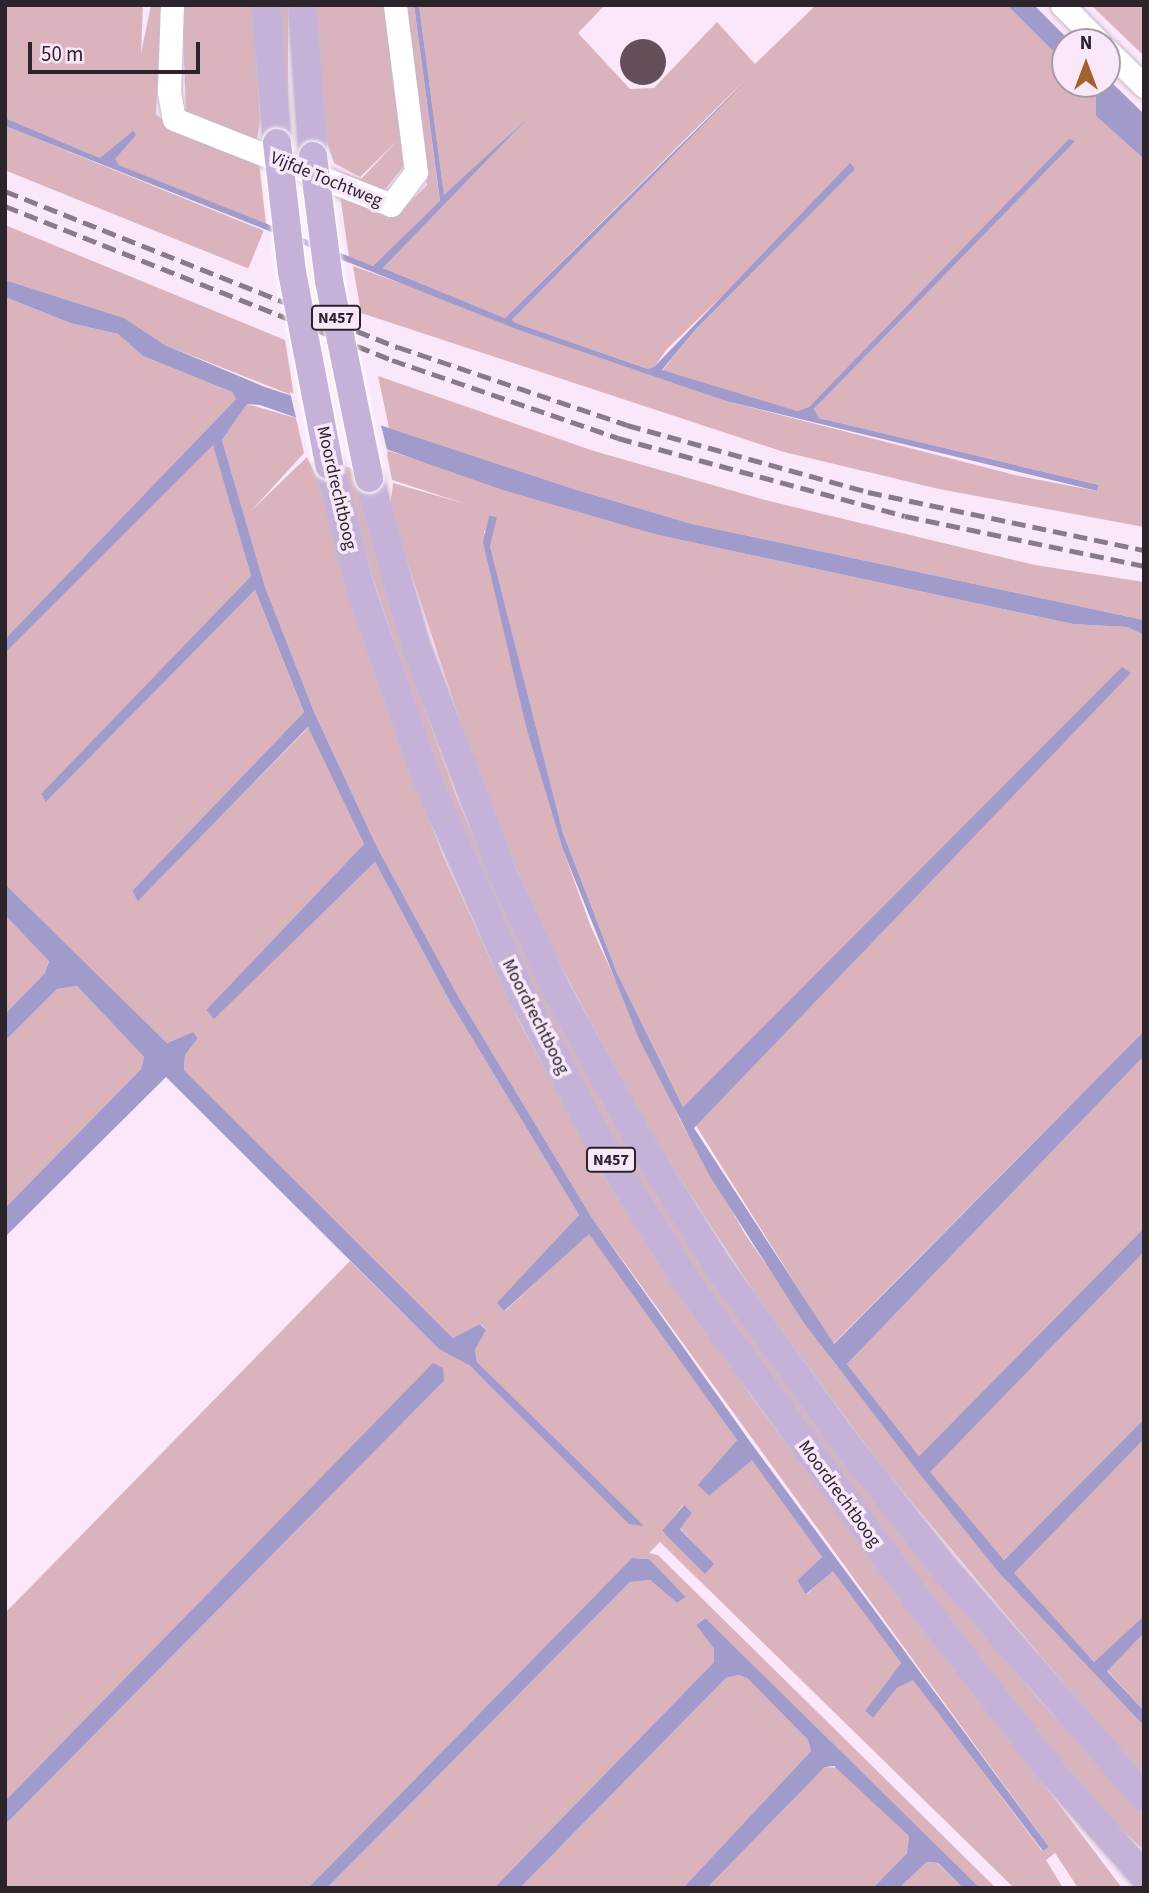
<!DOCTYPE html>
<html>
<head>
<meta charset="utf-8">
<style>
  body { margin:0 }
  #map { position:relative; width:1149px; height:1893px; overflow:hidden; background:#fae8fa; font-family:"Source Sans 3",sans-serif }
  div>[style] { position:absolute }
  .green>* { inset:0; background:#dbb3bd; transform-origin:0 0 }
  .water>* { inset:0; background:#a19bcc }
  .pier>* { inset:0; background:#fae8fa }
  .building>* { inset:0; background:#63505b }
  .round { border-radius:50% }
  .roads { filter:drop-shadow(0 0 2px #c9b8c9) drop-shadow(0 0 2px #c9b8c9) }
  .minor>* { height:23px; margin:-11.5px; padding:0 11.5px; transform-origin:11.5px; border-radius:11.5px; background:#fff }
  .major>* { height:28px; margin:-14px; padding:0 14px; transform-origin:14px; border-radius:14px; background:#c6b2d8 }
  .rail>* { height:5px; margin-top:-2.5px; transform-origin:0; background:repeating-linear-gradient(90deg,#877b87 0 14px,transparent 0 21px) }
  .bridges { filter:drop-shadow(0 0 2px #fff) drop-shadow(0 0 2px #fff) }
  .major-bridge>* { height:28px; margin:-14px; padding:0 14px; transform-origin:14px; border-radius:14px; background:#c6b2d8 }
  span { translate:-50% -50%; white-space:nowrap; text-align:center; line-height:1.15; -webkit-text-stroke:7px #fae8fa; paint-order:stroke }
  .shield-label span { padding:2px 5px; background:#fae8fa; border:2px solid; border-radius:5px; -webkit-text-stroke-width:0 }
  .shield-label { font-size:16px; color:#2b242b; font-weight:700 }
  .street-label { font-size:18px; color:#2b242b }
  .frame { position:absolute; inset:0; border:7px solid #2b242b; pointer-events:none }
  .north { position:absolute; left:1051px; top:28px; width:70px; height:70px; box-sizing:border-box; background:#fae8fa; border:2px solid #a79aa7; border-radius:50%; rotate:0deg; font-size:19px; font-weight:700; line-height:28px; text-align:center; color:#2b242b }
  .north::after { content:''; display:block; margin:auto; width:24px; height:32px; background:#a2612d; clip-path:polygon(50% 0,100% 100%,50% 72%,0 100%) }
  .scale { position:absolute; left:28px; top:42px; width:172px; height:32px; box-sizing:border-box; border:4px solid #2b242b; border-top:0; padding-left:9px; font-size:21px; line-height:24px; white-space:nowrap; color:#2b242b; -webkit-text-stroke:5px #fae8fa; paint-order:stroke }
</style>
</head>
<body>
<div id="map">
  <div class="green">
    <div style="clip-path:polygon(5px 5px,143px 5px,141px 53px,151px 5px,161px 5px,156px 114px,174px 131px,259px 163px,266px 224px,119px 165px,109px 156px,100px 158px,5px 118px)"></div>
    <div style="clip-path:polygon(182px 5px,253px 5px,260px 121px,256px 144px,186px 112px)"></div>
    <div style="left:279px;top:5px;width:9px;height:142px"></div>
    <div style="clip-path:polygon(315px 5px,386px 5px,407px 162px,382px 193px,339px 177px,337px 171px,361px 179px,398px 140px,360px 177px,334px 163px,324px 134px)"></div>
    <div style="clip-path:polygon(403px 5px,414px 5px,440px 202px,373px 266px,349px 257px,340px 195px,396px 216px,427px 185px)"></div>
    <div style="clip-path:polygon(419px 5px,605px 5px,578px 33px,630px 89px,654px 88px,717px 22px,755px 64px,816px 5px,1007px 5px,1065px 63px,1065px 84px,1086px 84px,1096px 95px,1096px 116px,1144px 159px,1144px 527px,939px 489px,784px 452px,361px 313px,353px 266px,726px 401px,1019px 476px,1097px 491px,1099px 485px,819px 418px,814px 409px,1074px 141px,809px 407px,797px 411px,662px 371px,696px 329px,854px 169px,667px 349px,655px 366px,648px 369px,516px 323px,512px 320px,747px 78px,505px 318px,383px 268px,531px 115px,444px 196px)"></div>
    <div style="clip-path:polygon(1091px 5px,1144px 5px,1144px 56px)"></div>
    <div style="left:5px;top:126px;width:279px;height:41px;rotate:22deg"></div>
    <div style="clip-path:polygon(5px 225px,285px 340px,294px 396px,165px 345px,124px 318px,5px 280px)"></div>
    <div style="clip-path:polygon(5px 297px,70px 323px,118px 334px,143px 356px,232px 392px,236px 399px,5px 639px)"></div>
    <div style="clip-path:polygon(378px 376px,594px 451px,765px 500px,1035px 565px,1144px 582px,1144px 620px,692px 524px,577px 490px,389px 428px)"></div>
    <div style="clip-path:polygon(evenodd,247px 404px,296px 418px,304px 453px,251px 511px,307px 457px,322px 488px,386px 704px,443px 856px,518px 1020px,607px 1181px,755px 1402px,1122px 1888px,1078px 1888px,1055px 1853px,1046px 1860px,1063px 1888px,1014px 1888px,660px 1542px,649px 1553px,658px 1555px,996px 1888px,980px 1888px,704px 1618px,696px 1625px,714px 1649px,714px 1662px,494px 1888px,327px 1888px,630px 1582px,650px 1580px,677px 1603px,686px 1597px,649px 1559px,632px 1558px,308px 1888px,5px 1888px,5px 1825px,444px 1381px,433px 1364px,5px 1801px,5px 1613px,350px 1261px,439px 1349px,457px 1354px,637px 1523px,477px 1362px,475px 1350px,486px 1330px,481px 1324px,453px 1338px,184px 1070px,185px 1055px,198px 1038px,193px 1032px,167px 1043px,5px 884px,5px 653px,213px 444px,251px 576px,41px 795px,47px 801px,255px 590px,304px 712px,132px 891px,138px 900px,309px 727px,364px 844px,206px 1010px,214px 1018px,375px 862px,449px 1000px,579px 1215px,498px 1304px,505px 1311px,589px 1233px,737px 1440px,699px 1485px,709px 1496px,752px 1459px,822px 1557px,797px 1582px,807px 1594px,833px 1570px,901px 1663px,865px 1711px,873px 1718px,897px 1688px,913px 1679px,1042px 1851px,1049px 1847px,592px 1218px,458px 996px,377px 847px,315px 714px,265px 587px,222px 440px,247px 404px,683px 1505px,691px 1513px,680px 1528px,714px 1565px,662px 1532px,683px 1505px)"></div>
    <div style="clip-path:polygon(386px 450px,658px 535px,1073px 624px,1127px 627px,1144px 635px,1144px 1031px,833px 1344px,695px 1124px,1130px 673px,1122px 668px,683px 1107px,617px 973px,563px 833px,490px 546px,491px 531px,484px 531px,527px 731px,563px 850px,591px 927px,680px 1120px,745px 1234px,832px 1360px,999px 1573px,1144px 1726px,1144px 1779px,880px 1464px,758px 1298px,646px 1126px,548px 941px,483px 791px,390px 509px,393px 483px,466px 504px,392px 480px)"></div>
    <div style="clip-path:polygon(342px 465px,354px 469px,415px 682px,456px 796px,504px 908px,605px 1107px,706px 1271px,812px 1421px,1034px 1694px,1144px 1815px,1144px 1850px,1096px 1806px,885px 1537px,700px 1279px,597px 1113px,545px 1014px,448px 801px,373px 578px)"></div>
    <div style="clip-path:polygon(5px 915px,49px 960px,45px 973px,5px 1014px)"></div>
    <div style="clip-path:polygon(77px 986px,144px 1057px,141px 1069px,5px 1208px,5px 1041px,57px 989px)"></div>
    <div style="clip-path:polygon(1144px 1056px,1144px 1228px,919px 1456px,847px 1364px)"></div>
    <div style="clip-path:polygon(1144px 1252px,1144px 1419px,1004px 1560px,929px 1472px)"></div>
    <div style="clip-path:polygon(1144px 1439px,1144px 1617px,1094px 1662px,1013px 1573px)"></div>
    <div style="clip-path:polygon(1144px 1633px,1144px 1711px,1107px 1670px)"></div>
    <div style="clip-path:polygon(738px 1675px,747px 1678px,808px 1740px,811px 1751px,683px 1888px,520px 1888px,726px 1678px)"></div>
    <div style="clip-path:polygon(825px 1767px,841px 1768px,909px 1836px,907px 1853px,873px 1888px,707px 1888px)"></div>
    <div style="clip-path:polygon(927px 1862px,937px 1863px,963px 1888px,899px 1888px)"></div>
  </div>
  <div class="water">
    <div style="clip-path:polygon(414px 5px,419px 5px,444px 195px,531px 115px,383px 268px,505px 318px,748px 79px,512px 320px,516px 323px,648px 369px,655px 366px,850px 163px,855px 169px,696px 329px,662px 370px,797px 411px,809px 407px,1069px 139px,1075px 141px,814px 409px,819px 418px,1099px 485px,1097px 491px,726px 401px,516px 329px,5px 126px,5px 118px,100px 158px,133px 131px,136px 135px,115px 159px,119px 165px,373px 266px,440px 201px)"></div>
    <div style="clip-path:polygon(1007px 5px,1034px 5px,1071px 42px,1065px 42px,1065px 63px)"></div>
    <div style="clip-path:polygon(1107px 78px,1144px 114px,1144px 159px,1096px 116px,1096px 95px,1086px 84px,1107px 84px)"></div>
    <div style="clip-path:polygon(5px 280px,124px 318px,165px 345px,265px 387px,577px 490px,692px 524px,1144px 620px,1144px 635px,1127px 627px,1073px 624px,658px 535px,503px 490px,260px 405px,247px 404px,222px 440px,265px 587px,315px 714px,377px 847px,458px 996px,592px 1218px,751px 1443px,1049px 1847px,1043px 1851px,913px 1680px,897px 1688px,873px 1718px,865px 1711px,901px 1663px,833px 1571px,806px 1594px,797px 1581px,822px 1557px,752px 1460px,709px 1496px,698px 1485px,737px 1440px,589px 1234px,504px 1311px,497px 1303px,579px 1215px,449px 1000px,375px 862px,214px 1019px,206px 1010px,364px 844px,308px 727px,138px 901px,132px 891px,304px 712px,255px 590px,46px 802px,41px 794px,251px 576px,213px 445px,5px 653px,5px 639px,236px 399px,232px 392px,143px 356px,118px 334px,70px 323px,5px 297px)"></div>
    <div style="clip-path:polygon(489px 516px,497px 517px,490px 546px,563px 833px,617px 973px,683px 1107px,1122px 667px,1131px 673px,694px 1128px,834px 1344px,1144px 1031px,1144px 1056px,847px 1364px,919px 1456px,1144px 1228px,1144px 1252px,930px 1472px,1004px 1560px,1144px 1419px,1144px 1439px,1014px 1573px,1094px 1662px,1144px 1616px,1144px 1633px,1107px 1671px,1144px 1711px,1144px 1726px,999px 1573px,915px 1468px,804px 1323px,709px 1175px,639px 1039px,563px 850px,527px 731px,483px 542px)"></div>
    <div style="clip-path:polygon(5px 884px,167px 1043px,193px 1032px,198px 1038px,185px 1055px,184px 1070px,453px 1338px,480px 1324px,486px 1330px,475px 1350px,477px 1362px,644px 1526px,629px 1524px,469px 1365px,439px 1349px,166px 1077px,5px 1237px,5px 1208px,141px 1069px,144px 1057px,77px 986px,57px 989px,5px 1041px,5px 1014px,45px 973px,49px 961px,5px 915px)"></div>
    <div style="clip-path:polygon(433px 1363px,443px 1368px,444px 1381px,5px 1825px,5px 1801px)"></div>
    <div style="clip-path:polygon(684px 1505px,692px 1513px,680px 1529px,714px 1564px,705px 1574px,662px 1531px)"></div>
    <div style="clip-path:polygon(632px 1558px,649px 1559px,686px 1597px,677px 1603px,650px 1580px,630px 1582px,327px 1888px,308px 1888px)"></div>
    <div style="clip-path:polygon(705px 1618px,980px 1888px,963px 1888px,938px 1863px,927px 1862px,899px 1888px,873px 1888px,907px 1853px,909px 1836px,834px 1766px,825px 1767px,707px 1888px,683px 1888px,811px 1751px,808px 1740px,747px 1678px,738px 1675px,726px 1678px,520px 1888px,494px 1888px,714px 1662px,714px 1649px,696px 1625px)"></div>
  </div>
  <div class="pier">
    <div style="clip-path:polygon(290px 392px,380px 421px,388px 454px,297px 422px)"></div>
  </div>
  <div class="building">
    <div class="round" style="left:620px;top:39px;width:46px;height:46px"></div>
  </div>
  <div class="roads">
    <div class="minor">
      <div style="left:172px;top:5px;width:87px;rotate:92deg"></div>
      <div style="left:169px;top:92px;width:27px;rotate:80deg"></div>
      <div style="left:174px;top:119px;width:233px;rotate:21.6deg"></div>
      <div style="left:391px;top:205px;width:41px;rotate:-52.9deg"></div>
      <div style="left:416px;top:172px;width:168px;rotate:-97.2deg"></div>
      <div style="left:1062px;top:5px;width:52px;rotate:45deg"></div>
      <div style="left:1107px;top:50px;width:52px;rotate:44.2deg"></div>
    </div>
    <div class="major">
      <div style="left:266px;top:5px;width:138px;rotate:85.4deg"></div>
      <div style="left:302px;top:5px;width:151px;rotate:85.8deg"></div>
      <div style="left:329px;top:465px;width:126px;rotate:75.7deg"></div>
      <div style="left:360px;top:587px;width:198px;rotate:70.8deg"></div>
      <div style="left:425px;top:774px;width:244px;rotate:66.3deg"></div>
      <div style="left:523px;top:997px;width:166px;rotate:62deg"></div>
      <div style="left:601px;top:1144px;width:166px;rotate:58deg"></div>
      <div style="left:689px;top:1285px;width:383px;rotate:54deg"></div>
      <div style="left:914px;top:1595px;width:222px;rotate:52.1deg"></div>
      <div style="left:1050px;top:1770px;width:142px;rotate:48.4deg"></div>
      <div style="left:369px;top:478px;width:174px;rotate:74.4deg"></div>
      <div style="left:416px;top:646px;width:244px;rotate:69.1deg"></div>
      <div style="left:503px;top:874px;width:124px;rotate:65.3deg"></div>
      <div style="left:555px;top:987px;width:172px;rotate:61.2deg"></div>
      <div style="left:638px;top:1138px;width:153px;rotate:58.1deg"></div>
      <div style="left:719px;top:1268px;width:215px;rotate:54.1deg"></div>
      <div style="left:845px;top:1442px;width:162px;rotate:51.8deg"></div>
      <div style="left:945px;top:1569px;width:303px;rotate:48.9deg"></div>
    </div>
  </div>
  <div class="rail">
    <div style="left:5px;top:191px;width:423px;rotate:21.7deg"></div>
    <div style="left:398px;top:347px;width:242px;rotate:18.8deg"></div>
    <div style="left:627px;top:425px;width:250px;rotate:15.5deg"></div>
    <div style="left:868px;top:492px;width:282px;rotate:11.9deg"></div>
    <div style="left:5px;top:206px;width:417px;rotate:21.7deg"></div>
    <div style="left:392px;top:360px;width:239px;rotate:19deg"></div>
    <div style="left:618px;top:438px;width:297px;rotate:15.2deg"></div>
    <div style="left:905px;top:516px;width:244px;rotate:11.8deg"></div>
  </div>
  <div class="bridges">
    <div class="major-bridge">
      <div style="left:277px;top:143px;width:130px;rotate:83.4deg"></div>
      <div style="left:292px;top:272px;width:197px;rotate:79.1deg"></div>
      <div style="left:313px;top:156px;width:126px;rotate:82.7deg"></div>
      <div style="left:329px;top:281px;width:201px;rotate:78.5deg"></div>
    </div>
  </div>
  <div class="shield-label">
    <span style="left:336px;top:318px">N457</span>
    <span style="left:611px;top:1160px">N457</span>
  </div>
  <div class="street-label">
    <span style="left:326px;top:180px;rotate:22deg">Vijfde Tochtweg</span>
    <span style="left:336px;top:488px;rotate:77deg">Moordrechtboog</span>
    <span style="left:535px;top:1017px;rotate:63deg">Moordrechtboog</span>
    <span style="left:839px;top:1494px;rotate:54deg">Moordrechtboog</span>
  </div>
  <div class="frame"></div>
  <div class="north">N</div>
  <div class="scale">50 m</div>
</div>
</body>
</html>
